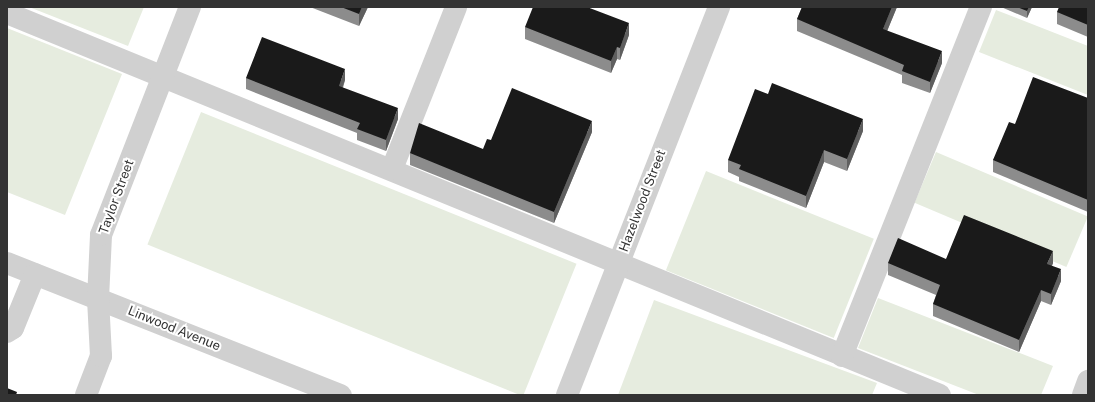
<!DOCTYPE html>
<html>
<head>
<meta charset="utf-8">
<style>
  body { margin:0 }
  #map { position:relative; width:1095px; height:402px; overflow:hidden; background:#fff; font-family:"Public Sans",sans-serif }
  div>[style] { position:absolute }
  .green>* { inset:0; background:#e6ecdf; transform-origin:0 0 }
  .minor>* { height:22px; margin:-11px; padding:0 11px; transform-origin:11px; border-radius:11px; background:#d0d0d0 }
  .wall>* { inset:0; background:#8c8c8c }
  .shaded-wall>* { inset:0; background:#5f5f5f }
  .building>* { inset:0; background:#1a1a1a }
  span { translate:-50% -50%; white-space:nowrap; text-align:center; line-height:1.15; -webkit-text-stroke:4px #fff; paint-order:stroke }
  .street-label { font-size:13px; color:#333 }
  .frame { position:absolute; inset:0; border:8px solid #333; pointer-events:none }
</style>
</head>
<body>
<div id="map">
  <div class="green">
    <div style="clip-path:polygon(29px 7px,144px 7px,128px 46px)"></div>
    <div style="clip-path:polygon(996px 10px,1088px 46px,1088px 95px,979px 52px)"></div>
    <div style="clip-path:polygon(7px 28px,122px 74px,65px 215px,7px 192px)"></div>
    <div style="left:201px;top:112px;width:405px;height:143px;rotate:22deg"></div>
    <div style="left:936px;top:152px;width:165px;height:55px;rotate:23deg"></div>
    <div style="left:706px;top:171px;width:181px;height:107px;rotate:22deg"></div>
    <div style="clip-path:polygon(878px 298px,1053px 366px,1041px 395px,979px 395px,858px 348px)"></div>
    <div style="clip-path:polygon(654px 300px,877px 383px,872px 395px,618px 395px)"></div>
  </div>
  <div class="minor">
    <div style="left:7px;top:13px;width:1008px;rotate:22.27deg"></div>
    <div style="left:392px;top:169px;width:174px;rotate:-68.4deg"></div>
    <div style="left:7px;top:263px;width:359px;rotate:21.6deg"></div>
    <div style="left:7px;top:332px;width:7px;rotate:-34deg"></div>
    <div style="left:13px;top:328px;width:58px;rotate:-67.8deg"></div>
    <div style="left:842px;top:356px;width:376px;rotate:-68.3deg"></div>
    <div style="left:86px;top:395px;width:42px;rotate:-69deg"></div>
    <div style="left:101px;top:356px;width:57px;rotate:-93deg"></div>
    <div style="left:98px;top:299px;width:64px;rotate:-87.3deg"></div>
    <div style="left:101px;top:235px;width:245px;rotate:-68.7deg"></div>
    <div style="left:567px;top:395px;width:417px;rotate:-68.6deg"></div>
    <div style="left:1083px;top:395px;width:15px;rotate:-70deg"></div>
  </div>
  <div class="wall">
    <div style="clip-path:polygon(310px 7px,368px 7px,359px 26px)"></div>
    <div style="clip-path:polygon(802px 7px,897px 7px,887px 31px,942px 63px,930px 93px,902px 83px,902px 75px,797px 31px,797px 19px)"></div>
    <div style="clip-path:polygon(1001px 7px,1032px 7px,1027px 18px)"></div>
    <div style="clip-path:polygon(1088px 7px,1088px 37px,1057px 24px,1057px 12px)"></div>
    <div style="clip-path:polygon(525px 27px,629px 35px,620px 60px,617px 59px,611px 73px,525px 39px)"></div>
    <div style="clip-path:polygon(246px 78px,345px 80px,343px 88px,398px 119px,386px 151px,357px 140px,357px 133px,246px 89px)"></div>
    <div style="clip-path:polygon(1088px 98px,1088px 212px,993px 172px,993px 160px,1015px 124px)"></div>
    <div style="clip-path:polygon(863px 131px,847px 171px,824px 162px,806px 208px,739px 181px,739px 177px,728px 172px,728px 160px)"></div>
    <div style="clip-path:polygon(592px 132px,554px 223px,410px 165px,410px 153px,483px 149px)"></div>
    <div style="clip-path:polygon(946px 259px,1053px 263px,1052px 266px,1061px 281px,1051px 305px,1041px 301px,1019px 352px,933px 316px,933px 304px,936px 295px,888px 275px,888px 263px)"></div>
  </div>
  <div class="shaded-wall">
    <div style="clip-path:polygon(362px 7px,368px 7px,359px 26px,359px 14px)"></div>
    <div style="clip-path:polygon(892px 7px,897px 7px,883px 41px,883px 29px)"></div>
    <div style="clip-path:polygon(1029px 7px,1032px 7px,1027px 18px,1027px 11px)"></div>
    <div style="clip-path:polygon(629px 23px,629px 35px,620px 60px,620px 48px)"></div>
    <div style="clip-path:polygon(617px 47px,617px 59px,611px 73px,611px 61px)"></div>
    <div style="clip-path:polygon(942px 51px,942px 63px,930px 93px,930px 82px)"></div>
    <div style="clip-path:polygon(345px 69px,345px 80px,339px 97px,339px 86px)"></div>
    <div style="clip-path:polygon(398px 108px,398px 119px,386px 151px,386px 140px)"></div>
    <div style="clip-path:polygon(863px 119px,863px 131px,847px 171px,847px 159px)"></div>
    <div style="clip-path:polygon(592px 121px,592px 132px,554px 223px,554px 212px)"></div>
    <div style="clip-path:polygon(824px 150px,824px 162px,806px 208px,806px 196px)"></div>
    <div style="clip-path:polygon(1053px 251px,1053px 263px,1047px 276px,1047px 264px)"></div>
    <div style="clip-path:polygon(1061px 269px,1061px 281px,1051px 305px,1051px 294px)"></div>
    <div style="clip-path:polygon(1041px 290px,1041px 301px,1019px 352px,1019px 340px)"></div>
  </div>
  <div class="building">
    <div style="clip-path:polygon(341px 7px,362px 7px,359px 14px)"></div>
    <div style="clip-path:polygon(533px 7px,587px 7px,629px 23px,620px 48px,617px 47px,611px 61px,525px 27px)"></div>
    <div style="clip-path:polygon(802px 7px,892px 7px,883px 29px,942px 51px,930px 82px,902px 71px,904px 65px,797px 19px)"></div>
    <div style="clip-path:polygon(1017px 7px,1029px 7px,1027px 11px)"></div>
    <div style="clip-path:polygon(1059px 7px,1088px 7px,1088px 25px,1057px 12px)"></div>
    <div style="clip-path:polygon(262px 37px,345px 69px,339px 86px,398px 108px,386px 140px,357px 129px,360px 123px,246px 78px)"></div>
    <div style="clip-path:polygon(1033px 77px,1088px 98px,1088px 200px,993px 160px,1009px 122px,1015px 124px)"></div>
    <div style="clip-path:polygon(772px 83px,863px 119px,847px 159px,824px 150px,806px 196px,739px 169px,741px 165px,728px 160px,755px 89px,768px 94px)"></div>
    <div style="clip-path:polygon(512px 88px,592px 121px,554px 212px,410px 153px,419px 123px,483px 149px,487px 139px,491px 140px)"></div>
    <div style="clip-path:polygon(964px 215px,1053px 251px,1047px 264px,1061px 269px,1051px 294px,1041px 290px,1019px 340px,933px 304px,940px 285px,888px 263px,898px 238px,946px 259px)"></div>
    <div style="clip-path:polygon(7px 388px,17px 392px,16px 395px,7px 395px)"></div>
  </div>
  <div class="street-label">
    <span style="left:117px;top:197px;rotate:-70deg">Taylor Street</span>
    <span style="left:643px;top:201px;rotate:-69deg">Hazelwood Street</span>
    <span style="left:174px;top:329px;rotate:22deg">Linwood Avenue</span>
  </div>
  <div class="frame"></div>
</div>
</body>
</html>
